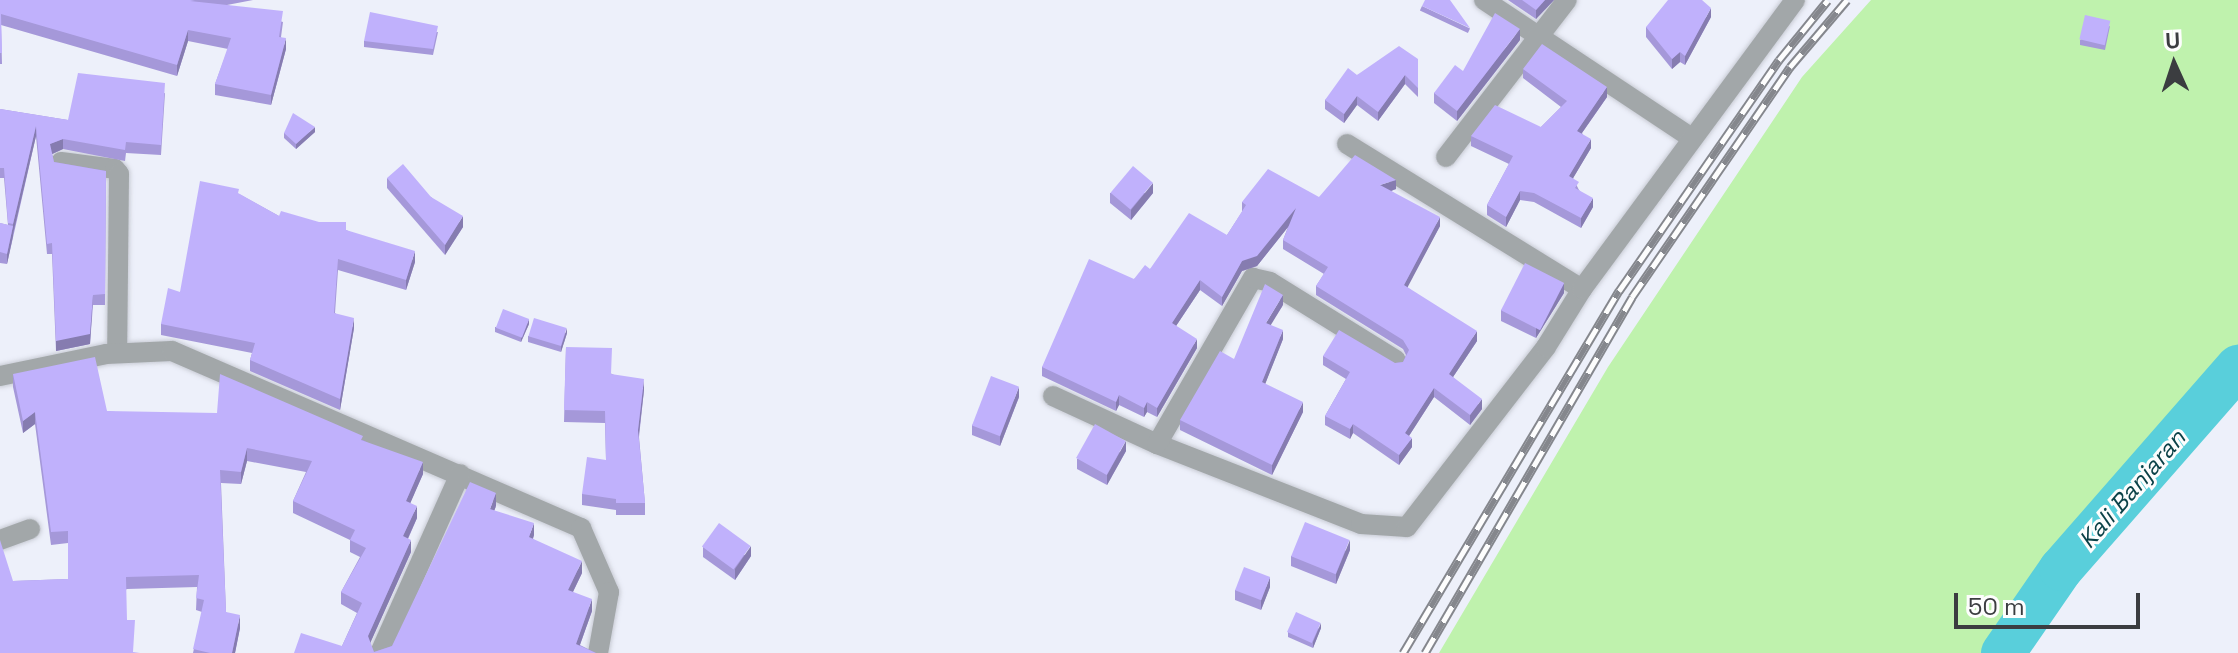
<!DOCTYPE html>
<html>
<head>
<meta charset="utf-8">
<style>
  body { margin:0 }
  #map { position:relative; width:2238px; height:653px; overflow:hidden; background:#edf0fa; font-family:"Space Grotesk",sans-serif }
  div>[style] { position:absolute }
  .green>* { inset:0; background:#bff2ad }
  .river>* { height:44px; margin:-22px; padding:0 22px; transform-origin:22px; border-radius:22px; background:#59cfdb }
  .roads { filter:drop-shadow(0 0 2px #c9ccd5) drop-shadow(0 0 2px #c9ccd5) }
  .minor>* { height:20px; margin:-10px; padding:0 10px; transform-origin:10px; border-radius:10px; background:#a2a7a9 }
  .rail>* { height:9px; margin-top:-4.5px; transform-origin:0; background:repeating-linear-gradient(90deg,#fdfdfd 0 18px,#85878d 0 36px); box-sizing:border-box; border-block:2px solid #85878d }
  .wall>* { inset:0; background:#a598d9; transform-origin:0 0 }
  .shaded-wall>* { inset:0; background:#867cb0 }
  .building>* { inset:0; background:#c0b1fc; transform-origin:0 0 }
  span { translate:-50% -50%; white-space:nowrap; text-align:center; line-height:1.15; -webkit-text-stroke:6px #fdfdfd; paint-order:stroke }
  .water-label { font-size:24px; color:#0b4248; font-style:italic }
  .north { position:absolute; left:2134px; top:24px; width:80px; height:80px; -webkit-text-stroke:6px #fdfdfd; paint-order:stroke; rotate:357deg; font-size:22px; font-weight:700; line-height:32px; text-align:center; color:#3b3d40 }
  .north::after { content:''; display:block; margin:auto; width:28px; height:36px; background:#3b3d40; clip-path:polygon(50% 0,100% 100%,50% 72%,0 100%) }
  .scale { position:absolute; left:1954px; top:593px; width:186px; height:36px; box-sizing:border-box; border:4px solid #3b3d40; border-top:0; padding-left:10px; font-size:24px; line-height:28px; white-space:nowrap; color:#3b3d40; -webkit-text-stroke:6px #fdfdfd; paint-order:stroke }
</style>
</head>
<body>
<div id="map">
  <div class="green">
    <div style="clip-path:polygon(1871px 0,2238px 0,2238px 367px,2061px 569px,2003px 653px,1439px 653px,1608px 367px,1802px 77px)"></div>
  </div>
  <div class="river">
    <div style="left:2003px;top:653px;width:102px;rotate:-55.4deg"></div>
    <div style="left:2061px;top:569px;width:269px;rotate:-48.8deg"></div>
  </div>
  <div class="roads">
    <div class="minor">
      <div style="left:1484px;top:0;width:250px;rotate:33.6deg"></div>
      <div style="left:1347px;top:144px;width:276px;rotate:31.7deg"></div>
      <div style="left:1446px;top:157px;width:198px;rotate:-52.4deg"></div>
      <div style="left:61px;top:162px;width:54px;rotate:7.4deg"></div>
      <div style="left:115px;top:169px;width:6px;rotate:51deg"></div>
      <div style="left:119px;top:174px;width:178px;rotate:90.6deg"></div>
      <div style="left:0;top:376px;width:108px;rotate:-11.7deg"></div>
      <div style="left:106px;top:354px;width:66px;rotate:-2.6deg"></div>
      <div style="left:172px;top:351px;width:446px;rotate:23.4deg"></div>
      <div style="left:581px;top:528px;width:70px;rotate:66.4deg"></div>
      <div style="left:609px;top:592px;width:62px;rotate:100.2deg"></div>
      <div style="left:1053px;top:396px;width:115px;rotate:24.8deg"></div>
      <div style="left:1157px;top:444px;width:219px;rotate:21.4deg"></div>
      <div style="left:1361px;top:524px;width:46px;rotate:3.7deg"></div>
      <div style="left:1407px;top:527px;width:227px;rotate:-52.3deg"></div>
      <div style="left:1546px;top:347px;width:68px;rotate:-58.2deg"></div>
      <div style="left:1582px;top:289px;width:359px;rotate:-53.6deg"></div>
      <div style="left:1157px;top:444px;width:192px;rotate:-60deg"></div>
      <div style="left:1253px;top:278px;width:17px;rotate:13deg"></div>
      <div style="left:1270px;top:282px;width:148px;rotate:31.8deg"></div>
      <div style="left:0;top:540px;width:32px;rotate:-20deg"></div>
      <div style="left:380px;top:653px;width:196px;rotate:-65.9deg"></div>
    </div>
  </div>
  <div class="rail">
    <div style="left:1403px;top:653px;width:422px;rotate:-59.2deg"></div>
    <div style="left:1619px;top:291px;width:281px;rotate:-55.3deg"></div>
    <div style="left:1779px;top:60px;width:77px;rotate:-50.8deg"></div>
    <div style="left:1425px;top:653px;width:412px;rotate:-59.8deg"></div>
    <div style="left:1632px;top:297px;width:279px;rotate:-55.5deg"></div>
    <div style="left:1790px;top:67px;width:88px;rotate:-49.6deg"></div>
  </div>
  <div class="wall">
    <div style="clip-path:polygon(0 0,253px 0,227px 5px,283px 22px,281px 37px,286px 49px,271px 105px,215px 95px,215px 84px,228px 49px,188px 41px,177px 76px,1px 25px,2px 64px,0 64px)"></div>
    <div style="clip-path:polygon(1508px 0,1554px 0,1536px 19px)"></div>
    <div style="left:1422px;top:6px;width:53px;height:5px;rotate:25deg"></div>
    <div style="clip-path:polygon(1711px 17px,1685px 65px,1680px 62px,1672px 69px,1646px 37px,1646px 27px)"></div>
    <div style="clip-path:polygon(2110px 26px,2105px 50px,2080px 45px,2080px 40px)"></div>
    <div style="clip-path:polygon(438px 32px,433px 55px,364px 47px,364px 41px)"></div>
    <div style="clip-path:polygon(1520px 40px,1457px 121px,1434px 103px,1434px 93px)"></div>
    <div style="clip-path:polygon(1418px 59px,1418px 97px,1405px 84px,1378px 121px,1357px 105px,1344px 123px,1325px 109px,1325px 100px,1357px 75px)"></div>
    <div style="clip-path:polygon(1523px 69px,1607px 97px,1582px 133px,1591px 148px,1573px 178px,1579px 190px,1593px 207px,1581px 228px,1534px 202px,1520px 200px,1506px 227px,1487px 215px,1487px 205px,1509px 164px,1471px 146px,1471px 136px,1541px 127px,1561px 107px,1523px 78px)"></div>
    <div style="clip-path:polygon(165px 93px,161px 155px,126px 153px,125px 161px,63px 149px,52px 154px,54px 162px,106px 171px,105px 305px,93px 305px,90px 344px,56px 351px,52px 254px,47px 254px,36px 136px,7px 264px,0 263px,0 223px,8px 225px,4px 178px,0 178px,0 108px,0 109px,68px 120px)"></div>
    <div style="clip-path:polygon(315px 132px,296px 149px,284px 138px,284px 133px)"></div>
    <div style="clip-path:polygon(387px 178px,431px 197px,463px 227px,445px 255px,387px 188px)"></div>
    <div style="clip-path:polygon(1396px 189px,1391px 191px,1440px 226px,1407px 287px,1477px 341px,1453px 377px,1482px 409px,1470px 425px,1434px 397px,1409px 436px,1412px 447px,1399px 465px,1353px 433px,1350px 439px,1325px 425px,1325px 416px,1346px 379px,1323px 365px,1323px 356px,1395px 363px,1403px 362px,1406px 355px,1403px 349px,1316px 295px,1316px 286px,1324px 274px,1283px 249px,1283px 240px,1288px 227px,1257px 266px,1242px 271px,1222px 306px,1200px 290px,1176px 326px,1197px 348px,1157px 417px,1147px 412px,1144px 417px,1119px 405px,1116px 411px,1042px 376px,1042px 367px,1134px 279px,1150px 269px,1227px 235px,1242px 212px,1242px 202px,1319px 197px)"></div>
    <div style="clip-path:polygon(1110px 193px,1153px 193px,1131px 220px,1110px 203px)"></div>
    <div style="clip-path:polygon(239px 194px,279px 216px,346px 230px,415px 262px,406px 290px,338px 270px,335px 313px,354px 328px,340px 410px,250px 371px,250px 360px,252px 353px,161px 335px,161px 324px)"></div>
    <div style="clip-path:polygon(1564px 293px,1536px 338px,1501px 321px,1501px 310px)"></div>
    <div style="clip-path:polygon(1283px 305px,1270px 325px,1283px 339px,1265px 384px,1303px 412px,1272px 475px,1180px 430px,1180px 420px)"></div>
    <div style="clip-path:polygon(529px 324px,521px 342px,495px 332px,495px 327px)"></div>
    <div style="clip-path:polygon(567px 333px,561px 352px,528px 342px,528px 336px)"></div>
    <div style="clip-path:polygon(566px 347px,612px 374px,644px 390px,639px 437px,645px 503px,645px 515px,616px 515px,616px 510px,582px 505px,582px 494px,606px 460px,605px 423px,564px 422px)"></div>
    <div style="clip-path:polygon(13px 374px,107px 411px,363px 440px,423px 474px,410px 503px,417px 518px,408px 539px,411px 552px,370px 643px,374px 652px,392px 646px,496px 506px,494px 511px,534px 535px,533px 539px,582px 573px,573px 592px,592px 611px,580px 645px,596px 653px,294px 653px,342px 646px,357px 613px,341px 604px,341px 592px,360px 557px,350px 552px,350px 540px,293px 513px,293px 501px,306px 472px,247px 461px,241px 484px,221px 483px,226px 612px,240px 628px,235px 653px,193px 653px,202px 612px,196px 610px,197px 587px,127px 589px,0 653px,13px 581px,68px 579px,68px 543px,51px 545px,35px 424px,23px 433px,13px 387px)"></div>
    <div style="clip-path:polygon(1019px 397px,1000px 446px,972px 435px,972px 425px)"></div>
    <div style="clip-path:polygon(1126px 451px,1107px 485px,1077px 469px,1077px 459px)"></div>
    <div style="clip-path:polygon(703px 547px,751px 556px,735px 580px,703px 557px)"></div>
    <div style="clip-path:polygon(1350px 550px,1336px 584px,1291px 566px,1291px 556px)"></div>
    <div style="clip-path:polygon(1270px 587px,1261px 610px,1235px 600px,1235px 590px)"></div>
    <div style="clip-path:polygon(1321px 628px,1313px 648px,1288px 637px,1288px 632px)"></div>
  </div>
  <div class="shaded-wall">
    <div style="clip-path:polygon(1545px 0,1554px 0,1536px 19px,1536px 10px)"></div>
    <div style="clip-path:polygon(1711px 8px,1711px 17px,1685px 65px,1685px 56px)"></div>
    <div style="clip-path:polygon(1520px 29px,1520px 40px,1457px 121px,1457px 111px)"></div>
    <div style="clip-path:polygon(188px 30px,188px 41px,177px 76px,177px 65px)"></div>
    <div style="clip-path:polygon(286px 38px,286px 49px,271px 105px,271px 95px)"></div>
    <div style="clip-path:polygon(1680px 52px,1680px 62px,1672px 69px,1672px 59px)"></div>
    <div style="clip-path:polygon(1405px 75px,1405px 84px,1378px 121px,1378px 112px)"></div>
    <div style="clip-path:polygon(1607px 87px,1607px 97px,1577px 140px,1577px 131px)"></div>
    <div style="clip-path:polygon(1357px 96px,1357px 105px,1344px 123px,1344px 114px)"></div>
    <div style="clip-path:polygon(36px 126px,36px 136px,13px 234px,13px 224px)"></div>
    <div style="clip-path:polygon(315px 127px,315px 132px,296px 149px,296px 144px)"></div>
    <div style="clip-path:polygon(63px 139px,63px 149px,50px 155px,50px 144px)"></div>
    <div style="clip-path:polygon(1591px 139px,1591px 148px,1569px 185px,1569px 176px)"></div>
    <div style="clip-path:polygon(1396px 180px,1396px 189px,1380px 195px,1380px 185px)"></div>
    <div style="clip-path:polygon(1153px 183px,1153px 193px,1131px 220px,1131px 210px)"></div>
    <div style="clip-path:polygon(1520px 191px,1520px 200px,1506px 227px,1506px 217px)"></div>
    <div style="clip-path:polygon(1593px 198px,1593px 207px,1581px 228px,1581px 218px)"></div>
    <div style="clip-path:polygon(1296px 208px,1296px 217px,1257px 266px,1242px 271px,1222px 306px,1222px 297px,1242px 261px)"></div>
    <div style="clip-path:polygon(463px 216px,463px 227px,445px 255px,445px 245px)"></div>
    <div style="clip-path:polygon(1440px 217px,1440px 226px,1404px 294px,1404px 285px)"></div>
    <div style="clip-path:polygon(13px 226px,13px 236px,7px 264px,7px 254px)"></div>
    <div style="clip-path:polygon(415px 251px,415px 262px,406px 290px,406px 280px)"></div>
    <div style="clip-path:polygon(1200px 280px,1200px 290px,1172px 332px,1172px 323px)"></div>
    <div style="clip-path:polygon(1564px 283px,1564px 293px,1536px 338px,1536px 328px)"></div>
    <div style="clip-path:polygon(93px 295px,90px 344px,56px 351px,56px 341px)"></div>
    <div style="clip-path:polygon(1283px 295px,1283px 305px,1266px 333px,1266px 323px)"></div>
    <div style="clip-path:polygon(354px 318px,354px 328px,340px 410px,340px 399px)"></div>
    <div style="clip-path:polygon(529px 319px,529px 324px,521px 342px,521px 337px)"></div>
    <div style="clip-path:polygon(567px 328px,567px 333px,561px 352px,561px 347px)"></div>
    <div style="clip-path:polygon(1283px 330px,1283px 339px,1262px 392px,1262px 382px)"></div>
    <div style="clip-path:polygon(1477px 331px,1477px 341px,1449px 383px,1449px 374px)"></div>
    <div style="clip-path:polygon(1197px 339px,1197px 348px,1157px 417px,1157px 408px)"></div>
    <div style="clip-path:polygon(644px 379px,644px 390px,638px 442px,638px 430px)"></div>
    <div style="clip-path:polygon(1019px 387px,1019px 397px,1000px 446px,1000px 435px)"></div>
    <div style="clip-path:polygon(1434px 388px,1434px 397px,1405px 442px,1405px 433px)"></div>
    <div style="clip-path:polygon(1119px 395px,1119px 405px,1116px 411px,1116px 402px)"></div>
    <div style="clip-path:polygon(1482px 399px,1482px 409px,1470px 425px,1470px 415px)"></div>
    <div style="clip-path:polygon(1147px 402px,1147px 412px,1144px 417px,1144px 408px)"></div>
    <div style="clip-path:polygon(1303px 402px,1303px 412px,1272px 475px,1272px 465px)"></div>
    <div style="clip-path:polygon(35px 412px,35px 424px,23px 433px,23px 421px)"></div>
    <div style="clip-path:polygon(1353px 424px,1353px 433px,1350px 439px,1350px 429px)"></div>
    <div style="clip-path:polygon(1412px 438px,1412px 447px,1399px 465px,1399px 455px)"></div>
    <div style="clip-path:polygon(1126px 441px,1126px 451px,1107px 485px,1107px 475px)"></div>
    <div style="clip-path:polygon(247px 448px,247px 461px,241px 484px,241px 472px)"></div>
    <div style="clip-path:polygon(423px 462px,423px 474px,406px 513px,406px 501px)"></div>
    <div style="clip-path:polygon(496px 493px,496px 506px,490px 522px,490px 509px)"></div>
    <div style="clip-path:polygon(417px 506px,417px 518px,403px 549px,403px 536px)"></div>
    <div style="clip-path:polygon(534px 523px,534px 535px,529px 549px,529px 537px)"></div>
    <div style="clip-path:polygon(411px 540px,411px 552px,368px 648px,368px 636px)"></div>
    <div style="clip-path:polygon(1350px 540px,1350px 550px,1336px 584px,1336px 574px)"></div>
    <div style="clip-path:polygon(751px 546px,751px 556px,735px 580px,735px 569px)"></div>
    <div style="clip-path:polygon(582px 561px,582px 573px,568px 602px,568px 590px)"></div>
    <div style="clip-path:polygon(1270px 577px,1270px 587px,1261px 610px,1261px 600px)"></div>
    <div style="clip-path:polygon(592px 599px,592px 611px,577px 653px,576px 644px)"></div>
    <div style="clip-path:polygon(240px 615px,240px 628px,235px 653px,232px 653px)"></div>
    <div style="clip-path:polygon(1321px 623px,1321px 628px,1313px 648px,1313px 642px)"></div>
  </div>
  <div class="building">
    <div style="clip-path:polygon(0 0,195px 0,190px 1px,283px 11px,279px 37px,286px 38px,271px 95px,215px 84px,231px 38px,188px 30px,177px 65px,1px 14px,2px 53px,0 53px)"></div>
    <div style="clip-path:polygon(1425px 0,1450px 0,1470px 28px,1422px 6px)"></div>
    <div style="clip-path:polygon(1522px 0,1545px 0,1536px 10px)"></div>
    <div style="clip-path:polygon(1668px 0,1702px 0,1711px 8px,1685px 56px,1680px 52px,1672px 59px,1646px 27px)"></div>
    <div style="clip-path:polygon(370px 12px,438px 26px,433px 49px,364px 41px)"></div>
    <div style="clip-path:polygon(1495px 13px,1520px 29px,1457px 111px,1434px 93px,1455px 65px,1463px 71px)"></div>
    <div style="left:2085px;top:15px;width:26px;height:25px;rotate:13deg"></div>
    <div style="clip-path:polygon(1542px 44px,1607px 87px,1577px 131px,1591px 139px,1569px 176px,1579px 182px,1575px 188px,1593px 198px,1581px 218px,1534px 193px,1520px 191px,1506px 217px,1487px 205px,1513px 156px,1471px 136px,1495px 105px,1541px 127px,1567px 101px,1523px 69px)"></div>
    <div style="clip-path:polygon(1399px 46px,1418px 59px,1418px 88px,1405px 75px,1378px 112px,1357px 96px,1344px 114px,1325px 100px,1348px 68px,1357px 75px)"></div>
    <div style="clip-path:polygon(78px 73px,165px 83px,161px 145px,126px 142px,125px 150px,63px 139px,50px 144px,54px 162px,106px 171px,105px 294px,93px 295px,90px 334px,56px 341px,52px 243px,47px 244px,36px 126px,13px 224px,8px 223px,4px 168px,0 168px,0 108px,0 109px,68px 120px)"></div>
    <div style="clip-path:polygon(293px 113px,315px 127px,296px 144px,284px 133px)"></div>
    <div style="clip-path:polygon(1355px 155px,1396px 180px,1380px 185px,1440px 217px,1404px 285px,1477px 331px,1449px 374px,1482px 399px,1470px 415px,1434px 388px,1405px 433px,1412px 438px,1399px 455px,1353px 424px,1350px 429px,1325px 416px,1350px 372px,1323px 356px,1339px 330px,1395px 363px,1403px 362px,1409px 350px,1403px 340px,1316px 286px,1328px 267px,1283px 240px,1296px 208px,1257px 256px,1242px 261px,1222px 297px,1200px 280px,1172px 323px,1197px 339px,1157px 408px,1147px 402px,1144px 408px,1119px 395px,1116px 402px,1042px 367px,1089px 259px,1134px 279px,1145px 265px,1150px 269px,1189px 213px,1227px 235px,1246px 205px,1242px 202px,1268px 169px,1319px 197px)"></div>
    <div style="clip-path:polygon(403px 164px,431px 197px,463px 216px,445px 245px,387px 178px)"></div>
    <div style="left:1133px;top:166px;width:26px;height:35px;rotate:40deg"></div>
    <div style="clip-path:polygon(200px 181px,239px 189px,238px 193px,279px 216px,281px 211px,319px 222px,346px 222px,346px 230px,415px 251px,406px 280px,338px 259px,334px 313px,354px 318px,340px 399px,250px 360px,255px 343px,161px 324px,168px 288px,180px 292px)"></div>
    <div style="clip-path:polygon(0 223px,13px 226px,7px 254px,0 252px)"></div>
    <div style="left:1525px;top:263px;width:44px;height:53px;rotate:27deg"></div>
    <div style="clip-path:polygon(1265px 284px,1283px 295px,1266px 323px,1283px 330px,1262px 382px,1303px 402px,1272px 465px,1180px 420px,1220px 351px,1234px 359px)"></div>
    <div style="left:503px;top:309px;width:28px;height:20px;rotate:21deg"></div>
    <div style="left:534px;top:318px;width:34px;height:19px;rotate:17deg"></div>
    <div style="clip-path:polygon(566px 347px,612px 348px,611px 374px,644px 379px,638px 430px,645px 503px,616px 503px,616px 499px,582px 494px,587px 457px,606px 460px,605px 411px,564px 410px)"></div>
    <div style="clip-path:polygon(95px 357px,107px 411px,217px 413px,220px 374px,363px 436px,361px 440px,423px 462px,406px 501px,417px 506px,403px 536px,411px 540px,368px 636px,374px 652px,392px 646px,470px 482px,496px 493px,490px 509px,534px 523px,529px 537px,582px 561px,568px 590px,592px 599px,576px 644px,596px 653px,294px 653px,301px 633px,342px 646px,362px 603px,341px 592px,366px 548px,350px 540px,355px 530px,293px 501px,312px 461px,247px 448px,241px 472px,220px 470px,226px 612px,240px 615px,232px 653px,210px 653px,193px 649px,204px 600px,196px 598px,199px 575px,126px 577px,127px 620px,135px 620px,133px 652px,140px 653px,0 653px,0 540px,13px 581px,68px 579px,68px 531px,51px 532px,35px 412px,23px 421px,13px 374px)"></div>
    <div style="left:991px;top:376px;width:30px;height:53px;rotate:21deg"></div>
    <div style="left:1095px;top:424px;width:35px;height:39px;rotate:29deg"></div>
    <div style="left:1305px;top:522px;width:48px;height:37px;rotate:22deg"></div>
    <div style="left:719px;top:523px;width:39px;height:29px;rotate:36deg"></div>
    <div style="left:1244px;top:567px;width:28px;height:25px;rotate:21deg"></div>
    <div style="left:1296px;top:612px;width:27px;height:22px;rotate:24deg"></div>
  </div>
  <div class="water-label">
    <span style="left:2132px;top:489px;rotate:-49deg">Kali Banjaran</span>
  </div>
  <div class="north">U</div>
  <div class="scale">50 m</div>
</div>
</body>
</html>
